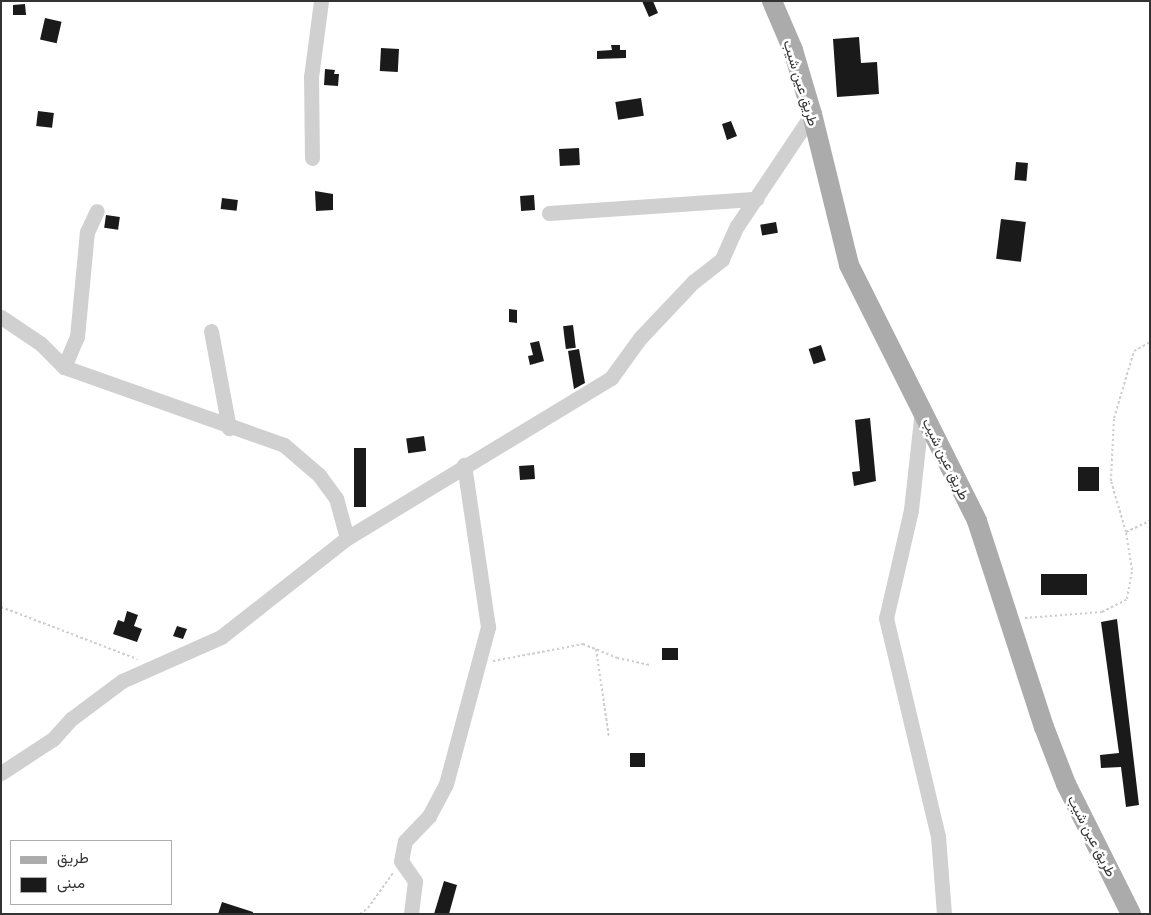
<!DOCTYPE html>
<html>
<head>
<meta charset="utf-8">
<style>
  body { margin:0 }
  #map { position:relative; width:1151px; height:915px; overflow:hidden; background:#fff; font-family:Montserrat,Vazirmatn,sans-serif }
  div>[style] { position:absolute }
  .building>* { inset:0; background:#1a1a1a; transform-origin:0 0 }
  .path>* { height:2px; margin-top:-1px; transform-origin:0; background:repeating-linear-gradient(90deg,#cdcdcd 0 2.5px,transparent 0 5px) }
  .minor>* { height:15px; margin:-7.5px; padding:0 7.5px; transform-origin:7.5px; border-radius:7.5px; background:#d0d0d0 }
  .major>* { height:20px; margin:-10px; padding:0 10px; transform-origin:10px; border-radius:10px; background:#ababab }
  span { translate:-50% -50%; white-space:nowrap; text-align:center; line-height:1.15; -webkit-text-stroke:5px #fff; paint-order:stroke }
  .street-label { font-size:14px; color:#333 }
  .frame { position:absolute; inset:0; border:2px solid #333; pointer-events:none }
  .legend { position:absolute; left:10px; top:840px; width:162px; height:65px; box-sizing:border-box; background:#fff; border:1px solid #adadad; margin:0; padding:6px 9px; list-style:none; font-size:15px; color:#333 }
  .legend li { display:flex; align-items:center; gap:10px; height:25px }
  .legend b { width:25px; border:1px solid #adadad }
</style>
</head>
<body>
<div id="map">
  <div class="building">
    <div style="clip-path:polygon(642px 1px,653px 1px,658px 13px,649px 17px)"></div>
    <div style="clip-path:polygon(25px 4px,26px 15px,13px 15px,13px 5px)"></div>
    <div style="left:45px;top:18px;width:17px;height:22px;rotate:13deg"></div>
    <div style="clip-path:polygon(859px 37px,861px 63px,877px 62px,879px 94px,837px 97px,833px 39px)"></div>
    <div style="clip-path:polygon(611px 45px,620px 45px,620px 50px,626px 50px,626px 58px,597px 59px,597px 51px,612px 50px)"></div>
    <div style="left:381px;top:48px;width:18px;height:23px;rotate:3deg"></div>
    <div style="clip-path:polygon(325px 69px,335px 70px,334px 74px,339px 74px,338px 86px,324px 85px)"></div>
    <div style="left:641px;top:98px;width:18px;height:26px;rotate:81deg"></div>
    <div style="left:38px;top:111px;width:16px;height:15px;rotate:7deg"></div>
    <div style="clip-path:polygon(731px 121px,737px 136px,727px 140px,722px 124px)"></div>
    <div style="left:579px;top:148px;width:17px;height:20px;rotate:87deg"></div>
    <div style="left:1016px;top:162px;width:12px;height:18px;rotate:5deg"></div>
    <div style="clip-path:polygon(315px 191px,333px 194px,333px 210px,316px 211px)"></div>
    <div style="left:534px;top:195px;width:15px;height:14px;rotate:86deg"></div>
    <div style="left:222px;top:198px;width:16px;height:11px;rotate:7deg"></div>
    <div style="left:106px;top:215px;width:14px;height:13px;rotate:8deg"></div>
    <div style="left:1001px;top:219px;width:25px;height:40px;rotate:7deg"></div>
    <div style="left:776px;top:222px;width:11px;height:16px;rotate:80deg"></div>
    <div style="clip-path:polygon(509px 309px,517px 310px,517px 323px,509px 322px)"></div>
    <div style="left:573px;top:325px;width:23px;height:10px;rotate:83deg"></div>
    <div style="clip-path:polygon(539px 341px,544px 361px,530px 365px,528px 356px,533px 355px,530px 343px)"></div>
    <div style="left:821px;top:345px;width:16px;height:13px;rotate:72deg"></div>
    <div style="clip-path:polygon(579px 349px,585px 383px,574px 389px,568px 351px)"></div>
    <div style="clip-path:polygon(870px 418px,876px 481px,854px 486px,852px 472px,860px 471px,855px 420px)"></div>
    <div style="left:424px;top:436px;width:15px;height:18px;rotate:82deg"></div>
    <div style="left:354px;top:448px;width:12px;height:59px"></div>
    <div style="left:534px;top:465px;width:14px;height:15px;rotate:86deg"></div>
    <div style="left:1078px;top:467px;width:21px;height:24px"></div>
    <div style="left:1087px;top:574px;width:21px;height:46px;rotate:90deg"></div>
    <div style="clip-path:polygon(127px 611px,138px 615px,134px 626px,142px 629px,137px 642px,113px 634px,118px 620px,124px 622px)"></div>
    <div style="clip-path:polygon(1117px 619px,1139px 805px,1126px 807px,1121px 767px,1101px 768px,1100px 755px,1119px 753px,1101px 622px)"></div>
    <div style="clip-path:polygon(177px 626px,187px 629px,183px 639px,173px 636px)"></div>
    <div style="left:662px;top:648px;width:16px;height:12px"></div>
    <div style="left:630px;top:753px;width:15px;height:14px"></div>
    <div style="clip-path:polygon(444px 881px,457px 885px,449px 914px,434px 914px)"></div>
    <div style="clip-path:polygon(222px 902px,253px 912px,253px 914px,218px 914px)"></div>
  </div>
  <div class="path">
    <div style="left:1126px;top:532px;width:26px;rotate:-25deg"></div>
    <div style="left:1px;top:607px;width:146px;rotate:20.9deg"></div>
    <div style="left:1025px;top:618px;width:77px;rotate:-4.5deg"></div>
    <div style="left:1102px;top:612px;width:28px;rotate:-27deg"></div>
    <div style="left:1127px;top:599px;width:29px;rotate:-80deg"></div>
    <div style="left:1132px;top:570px;width:38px;rotate:-99deg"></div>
    <div style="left:1126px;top:532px;width:53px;rotate:-106.4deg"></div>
    <div style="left:1111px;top:481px;width:63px;rotate:-87.3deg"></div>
    <div style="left:1114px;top:418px;width:70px;rotate:-73.4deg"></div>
    <div style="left:1134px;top:351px;width:18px;rotate:-29deg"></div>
    <div style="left:596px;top:649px;width:89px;rotate:81.6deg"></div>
    <div style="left:493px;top:661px;width:92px;rotate:-10.7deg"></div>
    <div style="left:583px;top:644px;width:37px;rotate:22deg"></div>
    <div style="left:617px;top:658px;width:34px;rotate:12deg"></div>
    <div style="left:360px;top:914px;width:10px;rotate:-37deg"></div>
    <div style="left:368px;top:908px;width:43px;rotate:-54.5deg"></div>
  </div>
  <div class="minor">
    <div style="left:312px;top:158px;width:81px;rotate:-90.7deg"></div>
    <div style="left:311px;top:77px;width:77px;rotate:-82.5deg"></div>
    <div style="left:549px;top:213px;width:208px;rotate:-3.9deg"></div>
    <div style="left:1px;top:317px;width:48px;rotate:34deg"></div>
    <div style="left:41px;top:344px;width:33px;rotate:45deg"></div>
    <div style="left:64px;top:367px;width:233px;rotate:19.5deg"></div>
    <div style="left:284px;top:445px;width:46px;rotate:40.6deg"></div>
    <div style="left:319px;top:475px;width:29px;rotate:54deg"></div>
    <div style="left:336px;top:498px;width:41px;rotate:74.6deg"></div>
    <div style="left:347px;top:538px;width:309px;rotate:-31.2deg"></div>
    <div style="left:611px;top:378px;width:49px;rotate:-54.1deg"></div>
    <div style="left:640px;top:338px;width:77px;rotate:-46.6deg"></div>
    <div style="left:693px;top:282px;width:37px;rotate:-38deg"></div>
    <div style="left:722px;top:259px;width:36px;rotate:-66deg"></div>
    <div style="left:737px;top:226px;width:135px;rotate:-56.2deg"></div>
    <div style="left:211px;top:331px;width:99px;rotate:79.5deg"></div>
    <div style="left:64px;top:367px;width:33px;rotate:-67deg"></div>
    <div style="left:77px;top:337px;width:105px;rotate:-84.6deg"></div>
    <div style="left:87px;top:232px;width:23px;rotate:-65deg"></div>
    <div style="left:922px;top:410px;width:101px;rotate:96.3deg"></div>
    <div style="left:911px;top:510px;width:111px;rotate:103deg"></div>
    <div style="left:886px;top:618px;width:224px;rotate:76.6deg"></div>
    <div style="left:938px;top:836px;width:78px;rotate:85.6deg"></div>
    <div style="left:1px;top:773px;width:62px;rotate:-33.2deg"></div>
    <div style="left:53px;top:739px;width:27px;rotate:-48deg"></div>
    <div style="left:71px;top:719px;width:64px;rotate:-36.7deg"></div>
    <div style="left:122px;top:681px;width:108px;rotate:-24deg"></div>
    <div style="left:221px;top:637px;width:160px;rotate:-38.2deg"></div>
    <div style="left:411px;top:914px;width:33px;rotate:-83deg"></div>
    <div style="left:415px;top:881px;width:24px;rotate:-125deg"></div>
    <div style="left:401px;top:861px;width:20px;rotate:-79deg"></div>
    <div style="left:405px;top:841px;width:35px;rotate:-46deg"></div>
    <div style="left:429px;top:816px;width:36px;rotate:-62deg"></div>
    <div style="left:446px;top:784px;width:163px;rotate:-75deg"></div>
    <div style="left:488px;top:627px;width:164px;rotate:-98.4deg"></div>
  </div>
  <div class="major">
    <div style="left:772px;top:1px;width:53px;rotate:66.8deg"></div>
    <div style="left:793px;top:50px;width:67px;rotate:73.5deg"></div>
    <div style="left:812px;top:114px;width:155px;rotate:76.2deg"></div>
    <div style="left:849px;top:265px;width:286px;rotate:63.4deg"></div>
    <div style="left:977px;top:521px;width:217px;rotate:72deg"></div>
    <div style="left:1044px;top:727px;width:61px;rotate:68.9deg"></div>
    <div style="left:1066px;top:784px;width:145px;rotate:63.4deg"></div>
  </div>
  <div class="street-label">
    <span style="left:801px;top:83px;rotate:73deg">طريق عين شيب</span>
    <span style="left:946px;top:459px;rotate:64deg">طريق عين شيب</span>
    <span style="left:1092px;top:836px;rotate:63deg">طريق عين شيب</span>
  </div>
  <div class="frame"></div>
  <ul class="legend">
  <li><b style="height:6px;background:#ababab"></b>طريق</li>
  <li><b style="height:14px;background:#1a1a1a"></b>مبنى</li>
  </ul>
</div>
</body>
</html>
